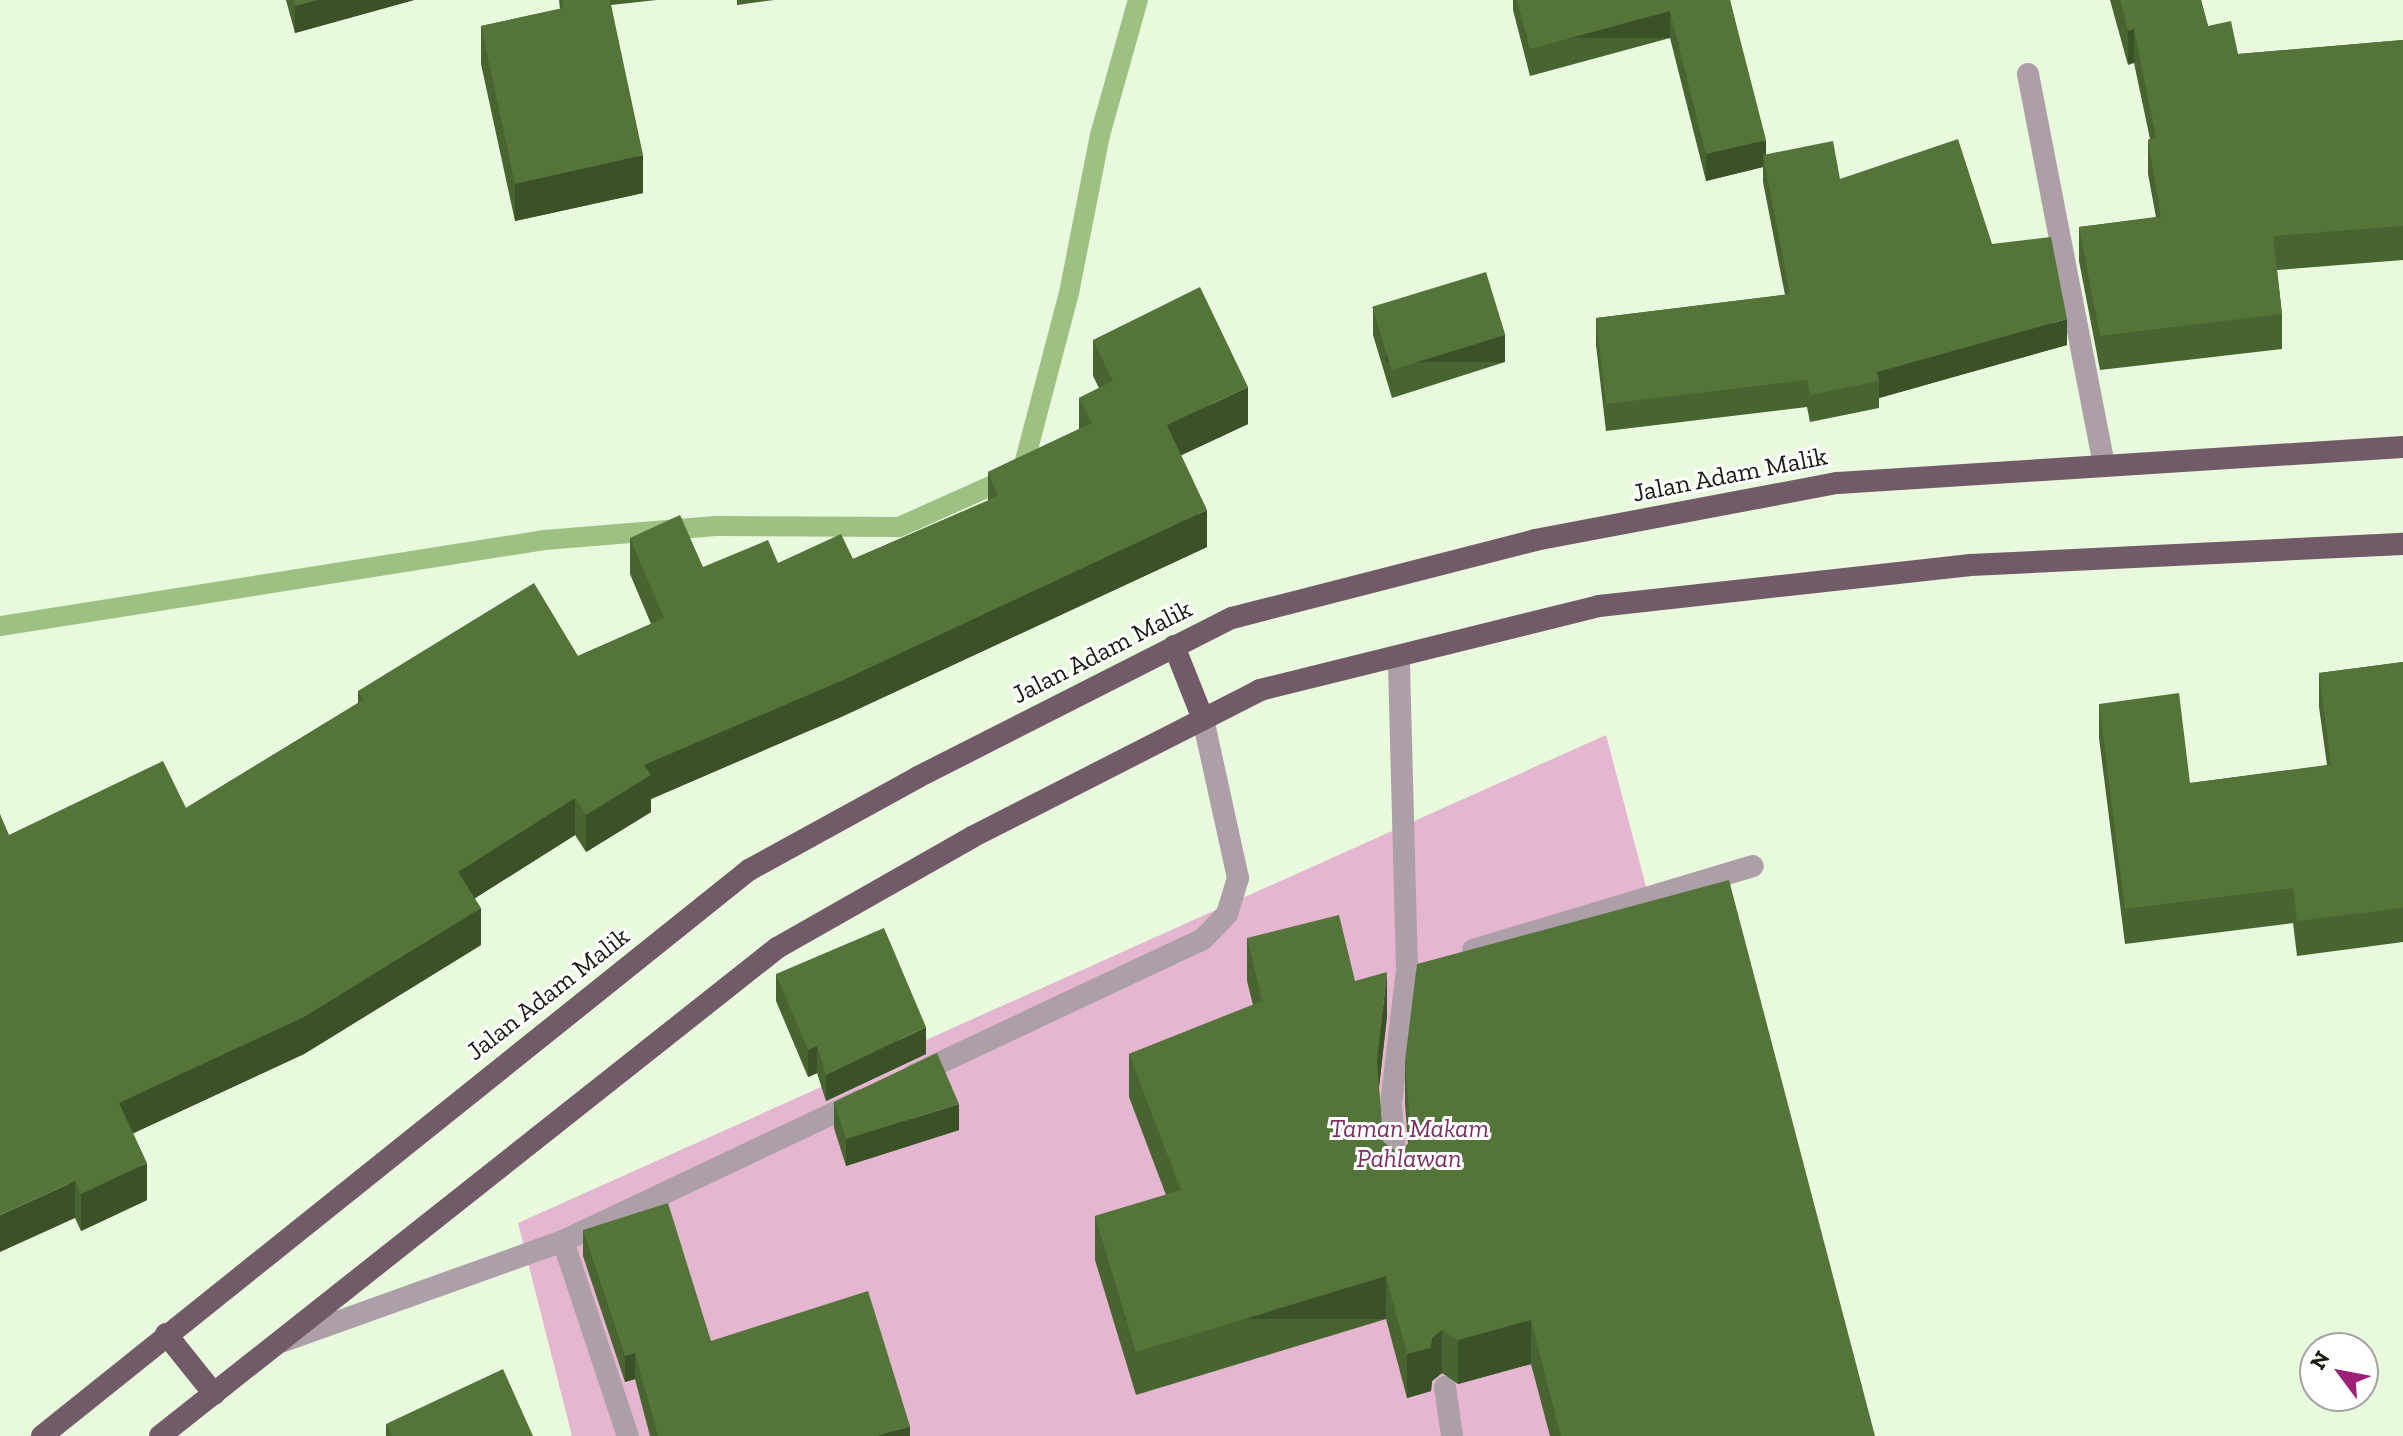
<!DOCTYPE html>
<html>
<head>
<meta charset="utf-8">
<style>
  body { margin:0 }
  #map { position:relative; width:2403px; height:1436px; overflow:hidden; background:#e8f9dd; font-family:"Zilla Slab",serif }
  div>[style] { position:absolute }
  .green>* { inset:0; background:#e4b6d0 }
  .stream>* { height:20px; margin:-10px; padding:0 10px; transform-origin:10px; border-radius:10px; background:#9dc182 }
  .service>* { height:22px; margin:-11px; padding:0 11px; transform-origin:11px; border-radius:11px; background:#ad9fa7 }
  .primary>* { height:22px; margin:-11px; padding:0 11px; transform-origin:11px; border-radius:11px; background:#725b68 }
  .wall>* { inset:0; background:#486431 }
  .shaded-wall>* { inset:0; background:#3b5128; transform-origin:0 0 }
  .building>* { inset:0; background:#547439; transform-origin:0 0 }
  span { translate:-50% -50%; white-space:nowrap; text-align:center; line-height:1.15; -webkit-text-stroke:6px #fff; paint-order:stroke }
  .street-label { font-size:26px; color:#161c12 }
  .park-label { font-size:26px; color:#7d2f62; font-style:italic }
  .north { position:absolute; left:2299px; top:1332px; width:80px; height:80px; box-sizing:border-box; background:#fff; border:2px solid #a2a4a0; border-radius:50%; rotate:302deg; font-size:22px; font-weight:700; line-height:32px; text-align:center; color:#161c12 }
  .north::after { content:''; display:block; margin:auto; width:28px; height:36px; background:#9c2076; clip-path:polygon(50% 0,100% 100%,50% 72%,0 100%) }
</style>
</head>
<body>
<div id="map">
  <div class="green">
    <div style="clip-path:polygon(1606px 735px,1791px 1436px,572px 1436px,518px 1223px)"></div>
  </div>
  <div class="stream">
    <div style="left:0;top:626px;width:552px;rotate:-8.97deg"></div>
    <div style="left:545px;top:540px;width:171px;rotate:-4.7deg"></div>
    <div style="left:715px;top:526px;width:184px;rotate:0.3deg"></div>
    <div style="left:899px;top:527px;width:135px;rotate:-24.1deg"></div>
    <div style="left:1022px;top:472px;width:185px;rotate:-75.3deg"></div>
    <div style="left:1069px;top:293px;width:161px;rotate:-78.9deg"></div>
    <div style="left:1100px;top:135px;width:140px;rotate:-74.3deg"></div>
  </div>
  <div class="service">
    <div style="left:2028px;top:74px;width:397px;rotate:79deg"></div>
    <div style="left:1473px;top:950px;width:292px;rotate:-16.7deg"></div>
    <div style="left:914px;top:1075px;width:319px;rotate:-25.2deg"></div>
    <div style="left:1203px;top:939px;width:35px;rotate:-46deg"></div>
    <div style="left:1227px;top:914px;width:38px;rotate:-73deg"></div>
    <div style="left:1238px;top:878px;width:163px;rotate:-102.4deg"></div>
    <div style="left:1397px;top:1181px;width:77px;rotate:-94.5deg"></div>
    <div style="left:1391px;top:1104px;width:135px;rotate:-83.2deg"></div>
    <div style="left:1407px;top:970px;width:314px;rotate:-91.5deg"></div>
    <div style="left:563px;top:1241px;width:206px;rotate:71.6deg"></div>
    <div style="left:284px;top:1341px;width:296px;rotate:-19.7deg"></div>
    <div style="left:563px;top:1241px;width:330px;rotate:-25.3deg"></div>
    <div style="left:1445px;top:1387px;width:49px;rotate:81.9deg"></div>
  </div>
  <div class="primary">
    <div style="left:1174px;top:646px;width:79px;rotate:68.3deg"></div>
    <div style="left:166px;top:1334px;width:77px;rotate:51.3deg"></div>
    <div style="left:42px;top:1436px;width:906px;rotate:-38.68deg"></div>
    <div style="left:749px;top:870px;width:193px;rotate:-28.8deg"></div>
    <div style="left:918px;top:777px;width:352px;rotate:-26.9deg"></div>
    <div style="left:1232px;top:618px;width:313px;rotate:-14.4deg"></div>
    <div style="left:1535px;top:540px;width:308px;rotate:-10.7deg"></div>
    <div style="left:1838px;top:483px;width:566px;rotate:-3.65deg"></div>
    <div style="left:160px;top:1436px;width:787px;rotate:-38.34deg"></div>
    <div style="left:777px;top:948px;width:224px;rotate:-29.6deg"></div>
    <div style="left:972px;top:837px;width:323px;rotate:-27deg"></div>
    <div style="left:1260px;top:690px;width:349px;rotate:-13.9deg"></div>
    <div style="left:1599px;top:606px;width:374px;rotate:-6.3deg"></div>
    <div style="left:1971px;top:565px;width:433px;rotate:-2.8deg"></div>
  </div>
  <div class="wall">
    <div style="clip-path:polygon(286px 0,414px 0,295px 33px)"></div>
    <div style="clip-path:polygon(559px 0,657px 0,611px 5px,643px 193px,515px 221px,481px 64px,481px 26px,560px 9px)"></div>
    <div style="clip-path:polygon(737px 0,774px 0,737px 5px)"></div>
    <div style="clip-path:polygon(1513px 0,1730px 0,1766px 155px,1840px 179px,1992px 244px,2067px 345px,1879px 398px,1879px 408px,1810px 422px,1807px 407px,1606px 431px,1596px 345px,1596px 318px,1785px 295px,1763px 182px,1763px 167px,1706px 181px,1670px 38px,1530px 76px,1513px 10px)"></div>
    <div style="clip-path:polygon(2110px 0,2201px 0,2208px 26px,2238px 54px,2403px 40px,2403px 260px,2277px 270px,2282px 314px,2282px 349px,2100px 370px,2079px 261px,2079px 227px,2156px 217px,2148px 174px,2148px 140px,2150px 139px,2134px 63px,2128px 65px)"></div>
    <div style="clip-path:polygon(1373px 308px,1505px 362px,1392px 398px,1373px 335px)"></div>
    <div style="clip-path:polygon(1093px 340px,1248px 424px,1181px 455px,1207px 547px,841px 717px,651px 799px,651px 812px,586px 852px,575px 835px,475px 898px,481px 945px,304px 1054px,133px 1133px,147px 1200px,81px 1231px,75px 1218px,9px 835px,186px 808px,358px 703px,358px 691px,578px 656px,651px 624px,630px 574px,630px 538px,703px 567px,853px 559px,988px 501px,988px 472px,1079px 429px,1079px 398px,1099px 388px,1093px 376px)"></div>
    <div style="clip-path:polygon(2403px 662px,2403px 942px,2297px 956px,2293px 923px,2125px 944px,2099px 738px,2099px 704px,2190px 783px,2327px 765px,2319px 707px,2319px 673px)"></div>
    <div style="clip-path:polygon(1247px 938px,1355px 981px,1387px 1016px,1379px 1088px,1383px 1142px,1399px 1154px,1408px 1144px,1405px 1104px,1405px 1061px,1875px 1436px,1550px 1436px,1531px 1364px,1458px 1384px,1442px 1373px,1432px 1381px,1431px 1391px,1407px 1398px,1386px 1319px,1136px 1395px,1095px 1260px,1095px 1216px,1166px 1195px,1129px 1097px,1129px 1054px,1253px 1005px,1247px 981px)"></div>
    <div style="clip-path:polygon(776px 974px,926px 1054px,826px 1101px,817px 1073px,808px 1077px,776px 1001px)"></div>
    <div style="clip-path:polygon(834px 1102px,959px 1130px,846px 1166px,834px 1128px)"></div>
    <div style="clip-path:polygon(583px 1230px,711px 1341px,910px 1436px,650px 1436px,635px 1379px,625px 1382px,583px 1256px)"></div>
    <div style="clip-path:polygon(386px 1424px,533px 1436px,386px 1436px)"></div>
  </div>
  <div class="shaded-wall">
    <div style="clip-path:polygon(317px 0,414px 0,295px 33px,295px 6px)"></div>
    <div style="left:1670px;top:11px;width:27px;height:145px;rotate:90deg"></div>
    <div style="left:2134px;top:29px;width:34px;height:6px;rotate:90deg"></div>
    <div style="clip-path:polygon(1766px 140px,1766px 167px,1763px 155px,1763px 167px,1706px 181px,1706px 154px)"></div>
    <div style="clip-path:polygon(643px 155px,643px 193px,515px 221px,515px 184px)"></div>
    <div style="clip-path:polygon(2067px 319px,2067px 345px,1879px 398px,1879px 381px,1877px 372px)"></div>
    <div style="left:1505px;top:335px;width:27px;height:119px;rotate:90deg"></div>
    <div style="clip-path:polygon(1248px 387px,1248px 424px,1167px 462px,1167px 425px)"></div>
    <div style="clip-path:polygon(1207px 510px,1207px 547px,841px 717px,651px 799px,651px 812px,586px 852px,586px 815px,644px 765px)"></div>
    <div style="clip-path:polygon(575px 798px,575px 835px,458px 909px,458px 872px)"></div>
    <div style="clip-path:polygon(481px 908px,481px 945px,304px 1054px,119px 1140px,119px 1103px)"></div>
    <div style="clip-path:polygon(1387px 972px,1387px 1016px,1377px 1105px,1377px 1061px)"></div>
    <div style="clip-path:polygon(926px 1027px,926px 1054px,826px 1101px,826px 1075px)"></div>
    <div style="clip-path:polygon(817px 1046px,817px 1073px,808px 1077px,808px 1050px)"></div>
    <div style="clip-path:polygon(959px 1104px,959px 1130px,846px 1166px,846px 1139px)"></div>
    <div style="clip-path:polygon(147px 1163px,147px 1200px,81px 1231px,81px 1194px)"></div>
    <div style="clip-path:polygon(75px 1181px,75px 1218px,0 1252px,0 1215px)"></div>
    <div style="left:1386px;top:1276px;width:43px;height:261px;rotate:90deg"></div>
    <div style="clip-path:polygon(1531px 1320px,1531px 1364px,1458px 1384px,1458px 1340px)"></div>
    <div style="clip-path:polygon(1442px 1330px,1442px 1373px,1432px 1381px,1431px 1391px,1407px 1398px,1407px 1354px)"></div>
    <div style="clip-path:polygon(635px 1353px,635px 1379px,625px 1382px,625px 1356px)"></div>
    <div style="clip-path:polygon(910px 1426px,910px 1436px,877px 1436px)"></div>
  </div>
  <div class="building">
    <div style="clip-path:polygon(293px 0,317px 0,295px 6px)"></div>
    <div style="clip-path:polygon(562px 0,610px 0,643px 155px,515px 184px,481px 26px,563px 8px)"></div>
    <div style="clip-path:polygon(1517px 0,1730px 0,1766px 140px,1706px 154px,1670px 11px,1530px 49px)"></div>
    <div style="clip-path:polygon(2120px 0,2201px 0,2208px 26px,2231px 21px,2238px 54px,2403px 40px,2403px 226px,2273px 236px,2282px 314px,2100px 336px,2079px 227px,2161px 217px,2148px 140px,2156px 138px,2134px 29px,2128px 31px)"></div>
    <div style="clip-path:polygon(1958px 139px,1992px 244px,2051px 237px,2067px 319px,1877px 372px,1879px 381px,1810px 395px,1807px 380px,1606px 404px,1596px 318px,1790px 294px,1763px 155px,1833px 141px,1840px 179px)"></div>
    <div style="left:1486px;top:272px;width:66px;height:119px;rotate:73deg"></div>
    <div style="clip-path:polygon(1200px 287px,1248px 387px,1167px 425px,1207px 510px,841px 681px,644px 765px,651px 775px,586px 815px,575px 798px,458px 872px,481px 908px,304px 1017px,119px 1103px,147px 1163px,81px 1194px,75px 1181px,0 1215px,0 814px,9px 835px,163px 761px,186px 808px,363px 700px,358px 691px,534px 583px,578px 656px,664px 618px,630px 538px,680px 515px,703px 567px,768px 540px,778px 563px,841px 534px,853px 559px,998px 496px,988px 472px,1092px 423px,1079px 398px,1113px 381px,1093px 340px)"></div>
    <div style="clip-path:polygon(2403px 662px,2403px 908px,2297px 921px,2293px 888px,2125px 909px,2099px 704px,2179px 693px,2190px 783px,2331px 765px,2319px 673px)"></div>
    <div style="clip-path:polygon(1729px 880px,1875px 1436px,1561px 1436px,1531px 1320px,1458px 1340px,1442px 1330px,1432px 1338px,1431px 1348px,1407px 1354px,1386px 1276px,1136px 1352px,1095px 1216px,1181px 1190px,1129px 1054px,1262px 1001px,1247px 938px,1339px 915px,1355px 981px,1387px 972px,1377px 1061px,1383px 1142px,1399px 1154px,1411px 1140px,1405px 1061px,1417px 964px)"></div>
    <div style="clip-path:polygon(884px 928px,926px 1027px,826px 1075px,817px 1046px,808px 1050px,776px 974px)"></div>
    <div style="clip-path:polygon(937px 1053px,959px 1104px,846px 1139px,834px 1102px)"></div>
    <div style="clip-path:polygon(668px 1203px,711px 1341px,868px 1291px,910px 1426px,877px 1436px,658px 1436px,635px 1353px,625px 1356px,583px 1230px)"></div>
    <div style="clip-path:polygon(503px 1369px,533px 1436px,392px 1436px,386px 1424px)"></div>
  </div>
  <div class="street-label">
    <span style="left:1730px;top:475px;rotate:-11deg">Jalan Adam Malik</span>
    <span style="left:1102px;top:652px;rotate:-27deg">Jalan Adam Malik</span>
    <span style="left:548px;top:994px;rotate:-38deg">Jalan Adam Malik</span>
  </div>
  <div class="park-label">
    <span style="left:1409px;top:1144px">Taman Makam<br>Pahlawan</span>
  </div>
  <div class="north">N</div>
</div>
</body>
</html>
